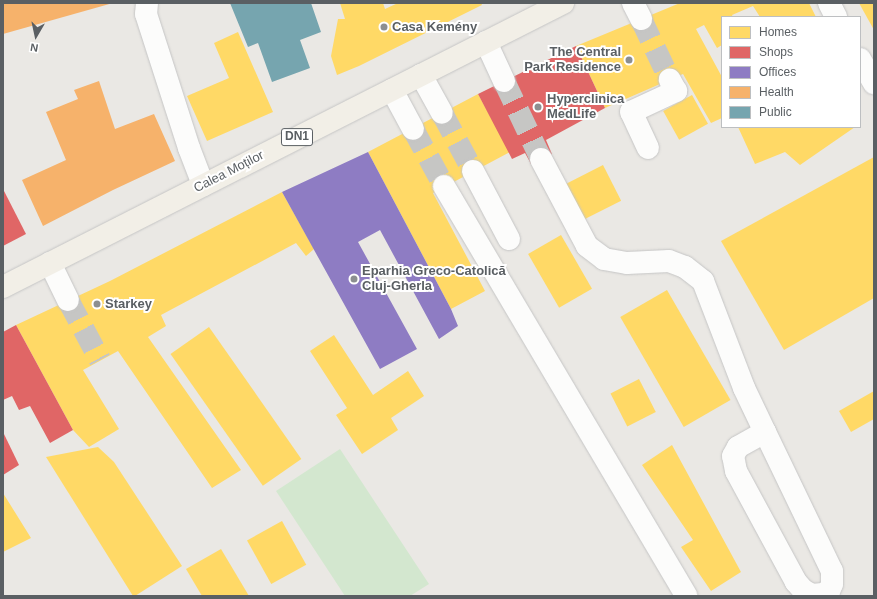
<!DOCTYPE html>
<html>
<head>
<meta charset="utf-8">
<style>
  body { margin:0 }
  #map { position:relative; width:877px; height:599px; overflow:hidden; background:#eae8e4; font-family:Helvetica,sans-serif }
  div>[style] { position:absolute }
  .green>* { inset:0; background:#d3e7cf }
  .homes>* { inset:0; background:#ffd966; transform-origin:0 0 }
  .shops>* { inset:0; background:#e06666 }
  .offices>* { inset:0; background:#8e7cc3 }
  .health>* { inset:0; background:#f6b26b }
  .public>* { inset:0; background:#76a5af }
  .minor-tunnel>* { height:22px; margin-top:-11px; transform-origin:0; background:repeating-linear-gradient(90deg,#c6c6c4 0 22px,transparent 0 33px) }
  .roads { filter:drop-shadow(0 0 1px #c5c5c5) drop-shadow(0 0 1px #c5c5c5) }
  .minor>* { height:22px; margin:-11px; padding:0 11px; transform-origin:11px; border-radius:11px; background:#fcfcfb }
  .major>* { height:22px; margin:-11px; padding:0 11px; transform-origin:11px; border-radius:11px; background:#f2efe7 }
  .dots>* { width:11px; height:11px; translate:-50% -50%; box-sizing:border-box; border:2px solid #fff; border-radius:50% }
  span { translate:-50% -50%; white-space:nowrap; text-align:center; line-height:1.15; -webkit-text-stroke:4px #fff; paint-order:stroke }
  .shield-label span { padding:1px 3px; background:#fff; border:1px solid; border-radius:3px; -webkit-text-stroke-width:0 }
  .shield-label { font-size:12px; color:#5a5f63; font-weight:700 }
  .poi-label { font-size:13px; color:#5a5f63; font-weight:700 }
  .left { translate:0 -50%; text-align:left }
  .right { translate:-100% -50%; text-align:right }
  .street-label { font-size:13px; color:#5a5f63 }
  .frame { position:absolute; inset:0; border:4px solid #5a5f63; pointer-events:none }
  .legend { position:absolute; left:721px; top:16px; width:140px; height:112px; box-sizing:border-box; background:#fff; border:1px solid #bdbfc1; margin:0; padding:5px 7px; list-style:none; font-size:12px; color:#5a5f63 }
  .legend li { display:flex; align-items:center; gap:8px; height:20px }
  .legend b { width:20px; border:1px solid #bdbfc1 }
  .north { position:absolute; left:16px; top:16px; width:40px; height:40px; -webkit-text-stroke:3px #fff; paint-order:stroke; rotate:189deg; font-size:11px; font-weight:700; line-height:16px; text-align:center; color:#5a5f63 }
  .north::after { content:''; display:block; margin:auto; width:14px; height:18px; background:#5a5f63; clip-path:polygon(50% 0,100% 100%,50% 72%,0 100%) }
</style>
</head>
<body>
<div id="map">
  <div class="green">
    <div style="clip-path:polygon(340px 449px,429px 584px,410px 596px,345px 596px,276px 491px)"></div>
  </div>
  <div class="homes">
    <div style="clip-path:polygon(340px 3px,383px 3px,385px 9px,398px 3px,481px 3px,482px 5px,359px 66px,337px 75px,331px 56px,338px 19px,345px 19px)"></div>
    <div style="clip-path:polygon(680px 3px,809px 3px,816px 17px,760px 17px,753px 6px,732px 15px,733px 17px,722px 17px,722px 45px,717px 48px,704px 25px,696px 29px,722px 77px,722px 118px,711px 123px,683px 74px,605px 108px,576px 46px)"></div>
    <div style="clip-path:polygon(859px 3px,874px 3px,874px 30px)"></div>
    <div style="clip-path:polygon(238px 32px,273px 112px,207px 141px,187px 96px,229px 78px,214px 43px)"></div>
    <div style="clip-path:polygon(478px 94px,510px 152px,433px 193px,485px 291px,451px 309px,368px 152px)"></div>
    <div style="left:692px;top:95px;width:33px;height:33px;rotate:61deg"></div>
    <div style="clip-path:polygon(738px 127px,855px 127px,800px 165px,785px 152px,755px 164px)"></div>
    <div style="clip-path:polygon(874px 157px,874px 298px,784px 350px,721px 241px)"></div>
    <div style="left:603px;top:165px;width:40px;height:44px;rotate:63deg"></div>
    <div style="clip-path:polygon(282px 192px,314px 249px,306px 256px,296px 243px,161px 315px,166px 326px,148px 337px,241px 470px,212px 488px,118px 351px,83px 370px,119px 429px,89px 447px,73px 430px,16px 325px,110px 281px)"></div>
    <div style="left:561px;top:235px;width:62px;height:38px;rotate:60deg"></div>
    <div style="left:667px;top:290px;width:127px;height:54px;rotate:60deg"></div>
    <div style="left:209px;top:327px;width:161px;height:47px;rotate:55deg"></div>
    <div style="clip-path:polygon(334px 335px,373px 395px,408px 371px,424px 396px,391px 418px,398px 430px,362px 454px,336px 415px,347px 408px,310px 351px)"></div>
    <div style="left:639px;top:379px;width:37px;height:32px;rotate:63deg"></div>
    <div style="clip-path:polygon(874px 391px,874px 419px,851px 432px,839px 411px)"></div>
    <div style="clip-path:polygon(672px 445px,741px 572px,711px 591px,681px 547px,693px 540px,642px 465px)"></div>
    <div style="clip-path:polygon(98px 447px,114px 462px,182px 566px,135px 596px,133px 596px,46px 457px)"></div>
    <div style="clip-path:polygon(3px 493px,31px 538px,3px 552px,4px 521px)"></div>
    <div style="left:282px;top:521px;width:50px;height:40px;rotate:61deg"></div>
    <div style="clip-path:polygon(221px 549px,249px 596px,202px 596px,186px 569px)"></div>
  </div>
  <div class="shops">
    <div style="clip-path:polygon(576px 46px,605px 108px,546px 140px,552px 154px,531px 164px,525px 153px,512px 159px,478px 94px)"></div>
    <div style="clip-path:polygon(3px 189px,26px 234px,3px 246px)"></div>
    <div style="clip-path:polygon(16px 325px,73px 430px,50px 443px,30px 406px,19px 410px,12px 396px,3px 400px,3px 332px)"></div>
    <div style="clip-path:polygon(3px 432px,19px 465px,3px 475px)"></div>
  </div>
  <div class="offices">
    <div style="clip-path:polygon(368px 152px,451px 309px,458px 326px,439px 339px,380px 230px,358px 242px,417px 349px,380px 369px,282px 192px)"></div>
  </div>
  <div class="health">
    <div style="clip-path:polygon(3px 3px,113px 3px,3px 34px)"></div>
    <div style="clip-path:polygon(99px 81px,115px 129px,154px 114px,175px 161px,113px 190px,43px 226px,22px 180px,66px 160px,46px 112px,78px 99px,74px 90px)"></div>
  </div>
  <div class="public">
    <div style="clip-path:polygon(230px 3px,311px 3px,321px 32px,300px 40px,310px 68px,272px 82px,258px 43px,248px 47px)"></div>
  </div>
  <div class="minor-tunnel">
    <div style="left:641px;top:19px;width:68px;rotate:64.6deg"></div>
    <div style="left:504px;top:81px;width:86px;rotate:64.6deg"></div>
    <div style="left:442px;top:113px;width:66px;rotate:61.9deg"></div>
    <div style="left:413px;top:129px;width:65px;rotate:61.5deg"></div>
    <div style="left:68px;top:300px;width:68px;rotate:61.9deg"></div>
  </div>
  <div class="roads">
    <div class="minor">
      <div style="left:147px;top:3px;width:11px;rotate:95deg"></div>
      <div style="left:146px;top:14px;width:141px;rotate:72.2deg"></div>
      <div style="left:189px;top:148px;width:40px;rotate:69deg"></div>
      <div style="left:633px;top:3px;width:18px;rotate:63deg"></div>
      <div style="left:829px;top:3px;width:16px;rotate:63deg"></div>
      <div style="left:486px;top:42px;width:43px;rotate:65.2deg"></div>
      <div style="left:860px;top:59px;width:28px;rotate:60deg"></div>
      <div style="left:421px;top:75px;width:43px;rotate:61.1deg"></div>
      <div style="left:392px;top:90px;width:44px;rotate:61.7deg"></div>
      <div style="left:648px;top:148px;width:40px;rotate:-115deg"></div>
      <div style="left:631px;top:112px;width:50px;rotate:-25deg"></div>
      <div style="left:676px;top:91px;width:13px;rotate:-119deg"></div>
      <div style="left:541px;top:159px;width:98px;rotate:62.1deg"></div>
      <div style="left:587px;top:246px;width:21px;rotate:37deg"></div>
      <div style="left:604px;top:259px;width:23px;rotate:10deg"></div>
      <div style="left:627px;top:263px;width:42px;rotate:-2.7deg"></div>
      <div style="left:669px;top:261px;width:17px;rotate:21deg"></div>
      <div style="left:685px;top:267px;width:23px;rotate:38deg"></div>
      <div style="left:703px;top:281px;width:115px;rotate:69deg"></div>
      <div style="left:744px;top:388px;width:49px;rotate:64.5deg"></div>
      <div style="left:765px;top:432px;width:154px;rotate:64.3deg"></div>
      <div style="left:832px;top:571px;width:13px;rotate:90deg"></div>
      <div style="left:832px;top:584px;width:8px;rotate:113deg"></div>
      <div style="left:829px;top:591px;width:7px;rotate:153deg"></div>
      <div style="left:823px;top:594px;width:11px;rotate:175deg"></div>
      <div style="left:812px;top:595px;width:10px;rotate:-151deg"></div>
      <div style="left:803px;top:590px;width:11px;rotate:-131deg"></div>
      <div style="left:796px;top:582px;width:126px;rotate:-118.4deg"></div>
      <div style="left:736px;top:471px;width:15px;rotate:-101deg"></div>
      <div style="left:733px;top:456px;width:10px;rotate:-61deg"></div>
      <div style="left:738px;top:447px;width:31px;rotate:-29deg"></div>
      <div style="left:473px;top:171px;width:77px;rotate:62.1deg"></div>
      <div style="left:444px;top:186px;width:476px;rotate:59.4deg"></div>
      <div style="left:50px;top:263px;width:41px;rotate:64.1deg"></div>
    </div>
    <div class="major">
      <div style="left:3px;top:287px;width:628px;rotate:-26.89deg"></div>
    </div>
  </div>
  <div class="dots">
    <div style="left:384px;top:27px;background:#8c8f90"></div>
    <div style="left:629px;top:60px;background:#8c8f90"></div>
    <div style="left:538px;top:107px;background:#8c8f90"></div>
    <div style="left:354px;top:279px;background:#8c8f90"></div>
    <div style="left:97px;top:304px;background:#8c8f90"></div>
  </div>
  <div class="shield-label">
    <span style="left:297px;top:137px">DN1</span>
  </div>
  <div class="poi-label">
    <span class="left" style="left:392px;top:27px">Casa Kemény</span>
    <span class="right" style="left:621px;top:60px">The Central<br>Park Residence</span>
    <span class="left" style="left:547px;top:107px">Hyperclinica<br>MedLife</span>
    <span class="left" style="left:362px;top:279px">Eparhia Greco-Catolică<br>Cluj-Gherla</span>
    <span class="left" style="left:105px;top:304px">Starkey</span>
  </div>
  <div class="street-label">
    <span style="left:229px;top:172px;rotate:-27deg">Calea Moților</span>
  </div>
  <div class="frame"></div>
  <ul class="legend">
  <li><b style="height:11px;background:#ffd966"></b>Homes</li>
  <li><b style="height:11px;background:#e06666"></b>Shops</li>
  <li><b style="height:11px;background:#8e7cc3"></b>Offices</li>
  <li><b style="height:11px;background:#f6b26b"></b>Health</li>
  <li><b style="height:11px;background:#76a5af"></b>Public</li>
  </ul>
  <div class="north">N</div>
</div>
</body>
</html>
